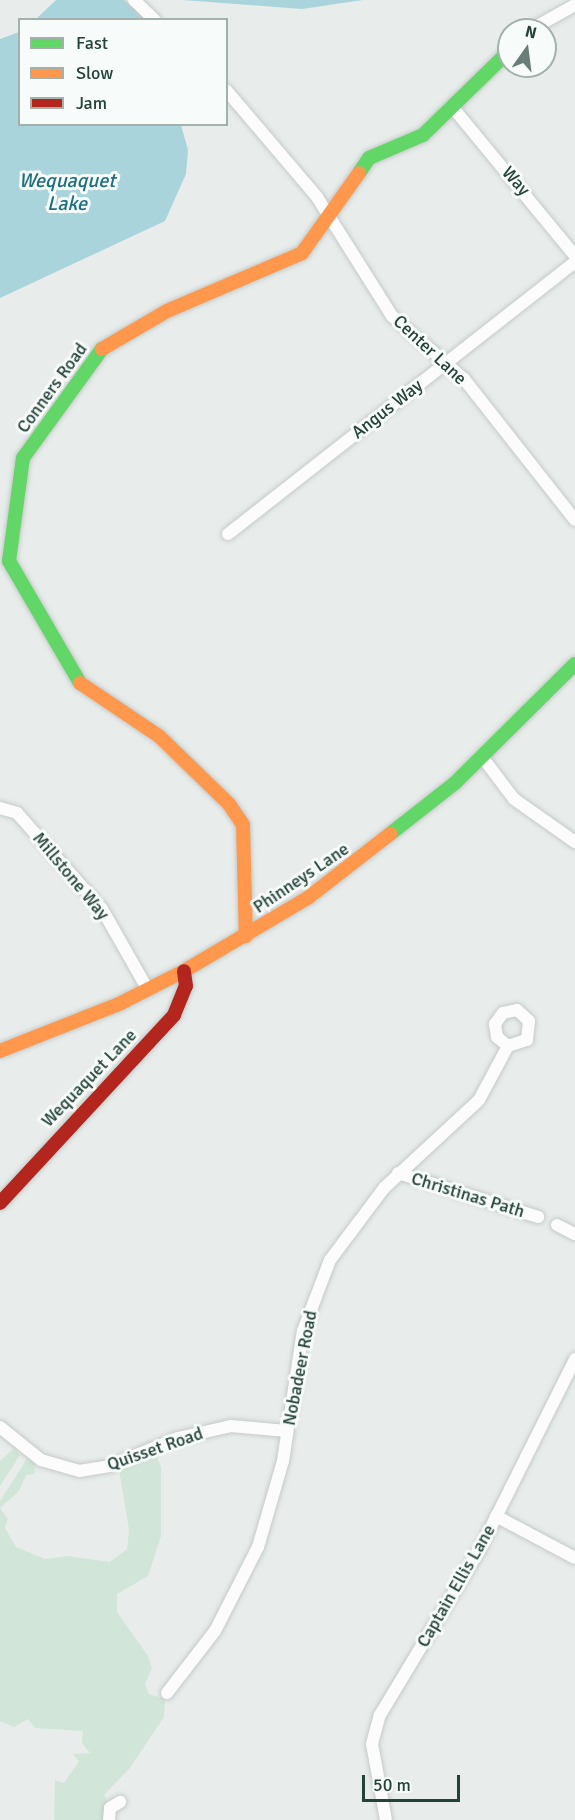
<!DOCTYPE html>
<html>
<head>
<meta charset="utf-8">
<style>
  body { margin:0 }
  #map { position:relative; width:575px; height:1820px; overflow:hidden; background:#e8edeb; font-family:Signika,sans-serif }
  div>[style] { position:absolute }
  .green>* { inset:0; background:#d1e6d8 }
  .water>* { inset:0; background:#a9d4db }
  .roads { filter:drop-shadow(0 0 2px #c5cac8) drop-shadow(0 0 2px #c5cac8) }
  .street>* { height:12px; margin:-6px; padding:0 6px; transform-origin:6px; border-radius:6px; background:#fcfcfc }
  .fast>* { height:14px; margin:-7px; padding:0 7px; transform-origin:7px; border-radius:7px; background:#63d668 }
  .slow>* { height:14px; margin:-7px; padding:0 7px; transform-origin:7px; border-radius:7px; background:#ff974d }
  .jam>* { height:14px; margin:-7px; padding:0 7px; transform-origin:7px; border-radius:7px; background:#b3261e }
  span { translate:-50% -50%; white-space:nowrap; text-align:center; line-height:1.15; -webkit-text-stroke:6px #f7fbf9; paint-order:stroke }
  .street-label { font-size:18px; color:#24423a }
  .water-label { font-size:20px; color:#1c6f80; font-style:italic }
  .legend { position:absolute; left:18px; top:18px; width:210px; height:108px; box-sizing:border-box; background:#f7fbf9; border:2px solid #a3b1ad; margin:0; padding:8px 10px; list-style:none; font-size:18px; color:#24423a }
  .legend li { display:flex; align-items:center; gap:12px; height:30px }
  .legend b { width:30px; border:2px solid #a3b1ad }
  .north { position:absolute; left:497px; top:18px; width:60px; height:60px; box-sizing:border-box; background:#f7fbf9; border:2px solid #a3b1ad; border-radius:50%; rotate:14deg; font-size:16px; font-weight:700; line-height:24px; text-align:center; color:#24423a }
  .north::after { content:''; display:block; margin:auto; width:21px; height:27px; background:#697e78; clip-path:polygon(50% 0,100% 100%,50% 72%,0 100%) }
  .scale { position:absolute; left:362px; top:1775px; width:98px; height:27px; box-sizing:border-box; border:3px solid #24423a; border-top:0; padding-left:8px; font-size:18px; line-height:21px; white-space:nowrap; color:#24423a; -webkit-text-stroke:4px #f7fbf9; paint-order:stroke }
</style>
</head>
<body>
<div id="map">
  <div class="green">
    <div style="clip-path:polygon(14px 1448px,20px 1455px,0 1486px,0 1461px)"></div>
    <div style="clip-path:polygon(157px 1456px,161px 1467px,161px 1536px,148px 1576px,117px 1594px,117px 1612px,148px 1656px,152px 1668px,145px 1684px,149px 1694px,165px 1699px,164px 1717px,130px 1768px,104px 1795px,109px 1804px,106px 1820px,54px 1820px,55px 1780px,64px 1783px,79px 1761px,72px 1754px,90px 1753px,82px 1743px,83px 1731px,35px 1728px,28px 1719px,14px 1727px,0 1721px,0 1501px,28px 1457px,36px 1462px,34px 1474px,26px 1475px,19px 1491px,0 1508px,8px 1519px,5px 1528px,16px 1547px,45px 1559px,67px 1556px,110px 1562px,127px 1549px,129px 1530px,119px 1469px)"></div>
  </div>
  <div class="water">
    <div style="clip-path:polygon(56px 0,124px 0,150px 20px,35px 20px)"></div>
    <div style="clip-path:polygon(183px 0,363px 0,302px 9px)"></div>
    <div style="clip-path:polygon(19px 32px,20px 124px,181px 125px,188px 150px,186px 174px,165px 221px,0 298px,0 39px)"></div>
  </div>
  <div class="roads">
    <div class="street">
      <div style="left:134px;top:0;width:29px;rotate:44deg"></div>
      <div style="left:530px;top:30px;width:51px;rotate:-29.1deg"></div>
      <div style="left:226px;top:90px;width:140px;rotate:49.6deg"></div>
      <div style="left:317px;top:197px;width:141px;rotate:57.8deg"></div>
      <div style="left:392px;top:316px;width:96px;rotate:41.2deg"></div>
      <div style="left:464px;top:379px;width:179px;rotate:51.8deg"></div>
      <div style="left:454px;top:109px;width:190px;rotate:50.5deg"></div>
      <div style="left:228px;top:534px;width:441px;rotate:-38.1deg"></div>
      <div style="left:483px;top:758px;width:51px;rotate:52.9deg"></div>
      <div style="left:514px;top:799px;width:75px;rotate:35.2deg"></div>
      <div style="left:0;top:808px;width:18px;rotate:16deg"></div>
      <div style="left:17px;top:813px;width:128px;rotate:48.5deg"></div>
      <div style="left:102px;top:909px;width:93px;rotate:60.4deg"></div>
      <div style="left:398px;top:1173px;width:147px;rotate:17.4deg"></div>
      <div style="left:557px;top:1225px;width:20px;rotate:27deg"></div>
      <div style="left:0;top:1427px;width:53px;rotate:38.8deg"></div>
      <div style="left:41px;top:1460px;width:40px;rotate:16deg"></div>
      <div style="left:79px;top:1471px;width:31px;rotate:-9deg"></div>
      <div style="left:110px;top:1466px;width:74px;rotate:-22.4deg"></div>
      <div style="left:178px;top:1438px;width:54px;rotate:-12.8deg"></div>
      <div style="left:231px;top:1426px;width:56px;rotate:5.1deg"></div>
      <div style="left:496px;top:1516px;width:89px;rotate:28deg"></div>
      <div style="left:167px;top:1693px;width:78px;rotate:-52.3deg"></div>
      <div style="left:215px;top:1631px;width:94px;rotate:-62.9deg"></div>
      <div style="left:258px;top:1547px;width:90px;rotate:-73.8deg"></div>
      <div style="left:283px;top:1461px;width:132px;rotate:-81.3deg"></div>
      <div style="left:303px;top:1331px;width:76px;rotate:-69.2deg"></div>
      <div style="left:330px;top:1260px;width:90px;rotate:-53.1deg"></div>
      <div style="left:384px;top:1188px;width:129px;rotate:-42.8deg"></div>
      <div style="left:479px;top:1100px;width:61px;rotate:-61.8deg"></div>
      <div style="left:508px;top:1046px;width:20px;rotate:-18deg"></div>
      <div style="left:527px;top:1040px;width:19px;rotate:-84deg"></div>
      <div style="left:529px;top:1021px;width:16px;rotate:-137deg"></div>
      <div style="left:517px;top:1010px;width:14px;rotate:168deg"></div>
      <div style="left:503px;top:1013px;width:14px;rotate:126deg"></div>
      <div style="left:495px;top:1024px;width:13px;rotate:81deg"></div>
      <div style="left:497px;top:1037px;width:14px;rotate:39deg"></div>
      <div style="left:109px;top:1820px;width:12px;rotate:-85deg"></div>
      <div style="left:110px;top:1808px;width:12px;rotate:-31deg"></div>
      <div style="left:386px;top:1820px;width:77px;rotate:-100.4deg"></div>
      <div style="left:372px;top:1744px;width:30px;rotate:-75deg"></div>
      <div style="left:380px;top:1715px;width:192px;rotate:-58.9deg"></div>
      <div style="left:479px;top:1551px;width:215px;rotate:-63.4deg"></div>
    </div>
    <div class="fast">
      <div style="left:359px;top:173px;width:18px;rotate:-56deg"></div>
      <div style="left:369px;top:158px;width:59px;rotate:-23.1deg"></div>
      <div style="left:423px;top:135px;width:120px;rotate:-44.3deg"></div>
      <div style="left:80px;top:683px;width:141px;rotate:-120.2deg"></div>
      <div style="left:9px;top:561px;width:104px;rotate:-82.3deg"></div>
      <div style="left:23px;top:458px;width:135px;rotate:-54.1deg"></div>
      <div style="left:390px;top:834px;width:83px;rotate:-38.1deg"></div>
      <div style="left:455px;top:783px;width:169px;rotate:-44.8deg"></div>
    </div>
    <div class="slow">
      <div style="left:102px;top:349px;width:75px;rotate:-30.3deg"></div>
      <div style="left:167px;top:311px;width:147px;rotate:-23.2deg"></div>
      <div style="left:302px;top:253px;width:98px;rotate:-54.5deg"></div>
      <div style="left:80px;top:683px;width:95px;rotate:33.9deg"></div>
      <div style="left:159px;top:736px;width:98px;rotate:44.2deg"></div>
      <div style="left:229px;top:804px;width:25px;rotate:56deg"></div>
      <div style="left:243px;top:825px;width:111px;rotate:88.5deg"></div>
      <div style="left:0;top:1051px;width:130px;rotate:-21.6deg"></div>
      <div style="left:121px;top:1003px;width:71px;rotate:-26.9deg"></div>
      <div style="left:184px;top:971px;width:145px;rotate:-30.6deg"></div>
      <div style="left:309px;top:897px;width:103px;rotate:-37.9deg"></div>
    </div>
    <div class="jam">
      <div style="left:0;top:1203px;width:256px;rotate:-47.2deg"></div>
      <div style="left:174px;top:1015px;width:31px;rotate:-68deg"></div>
      <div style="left:186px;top:986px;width:15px;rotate:-98deg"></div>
    </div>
  </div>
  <div class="street-label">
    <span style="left:516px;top:181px;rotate:48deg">Way</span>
    <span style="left:430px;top:350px;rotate:43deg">Center Lane</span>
    <span style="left:52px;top:388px;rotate:-54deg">Conners Road</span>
    <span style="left:387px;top:409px;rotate:-38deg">Angus Way</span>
    <span style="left:71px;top:876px;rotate:50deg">Millstone Way</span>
    <span style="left:301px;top:878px;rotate:-34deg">Phinneys Lane</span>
    <span style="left:89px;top:1078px;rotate:-46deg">Wequaquet Lane</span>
    <span style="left:468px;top:1195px;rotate:17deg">Christinas Path</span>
    <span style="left:300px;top:1368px;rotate:-79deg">Nobadeer Road</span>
    <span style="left:155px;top:1449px;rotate:-19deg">Quisset Road</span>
    <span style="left:456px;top:1586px;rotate:-60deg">Captain Ellis Lane</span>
  </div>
  <div class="water-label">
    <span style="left:67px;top:192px">Wequaquet<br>Lake</span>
  </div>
  <ul class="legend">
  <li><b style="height:8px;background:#63d668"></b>Fast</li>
  <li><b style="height:8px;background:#ff974d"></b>Slow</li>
  <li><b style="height:8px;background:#b3261e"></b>Jam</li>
  </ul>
  <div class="north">N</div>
  <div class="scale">50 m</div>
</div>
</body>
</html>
